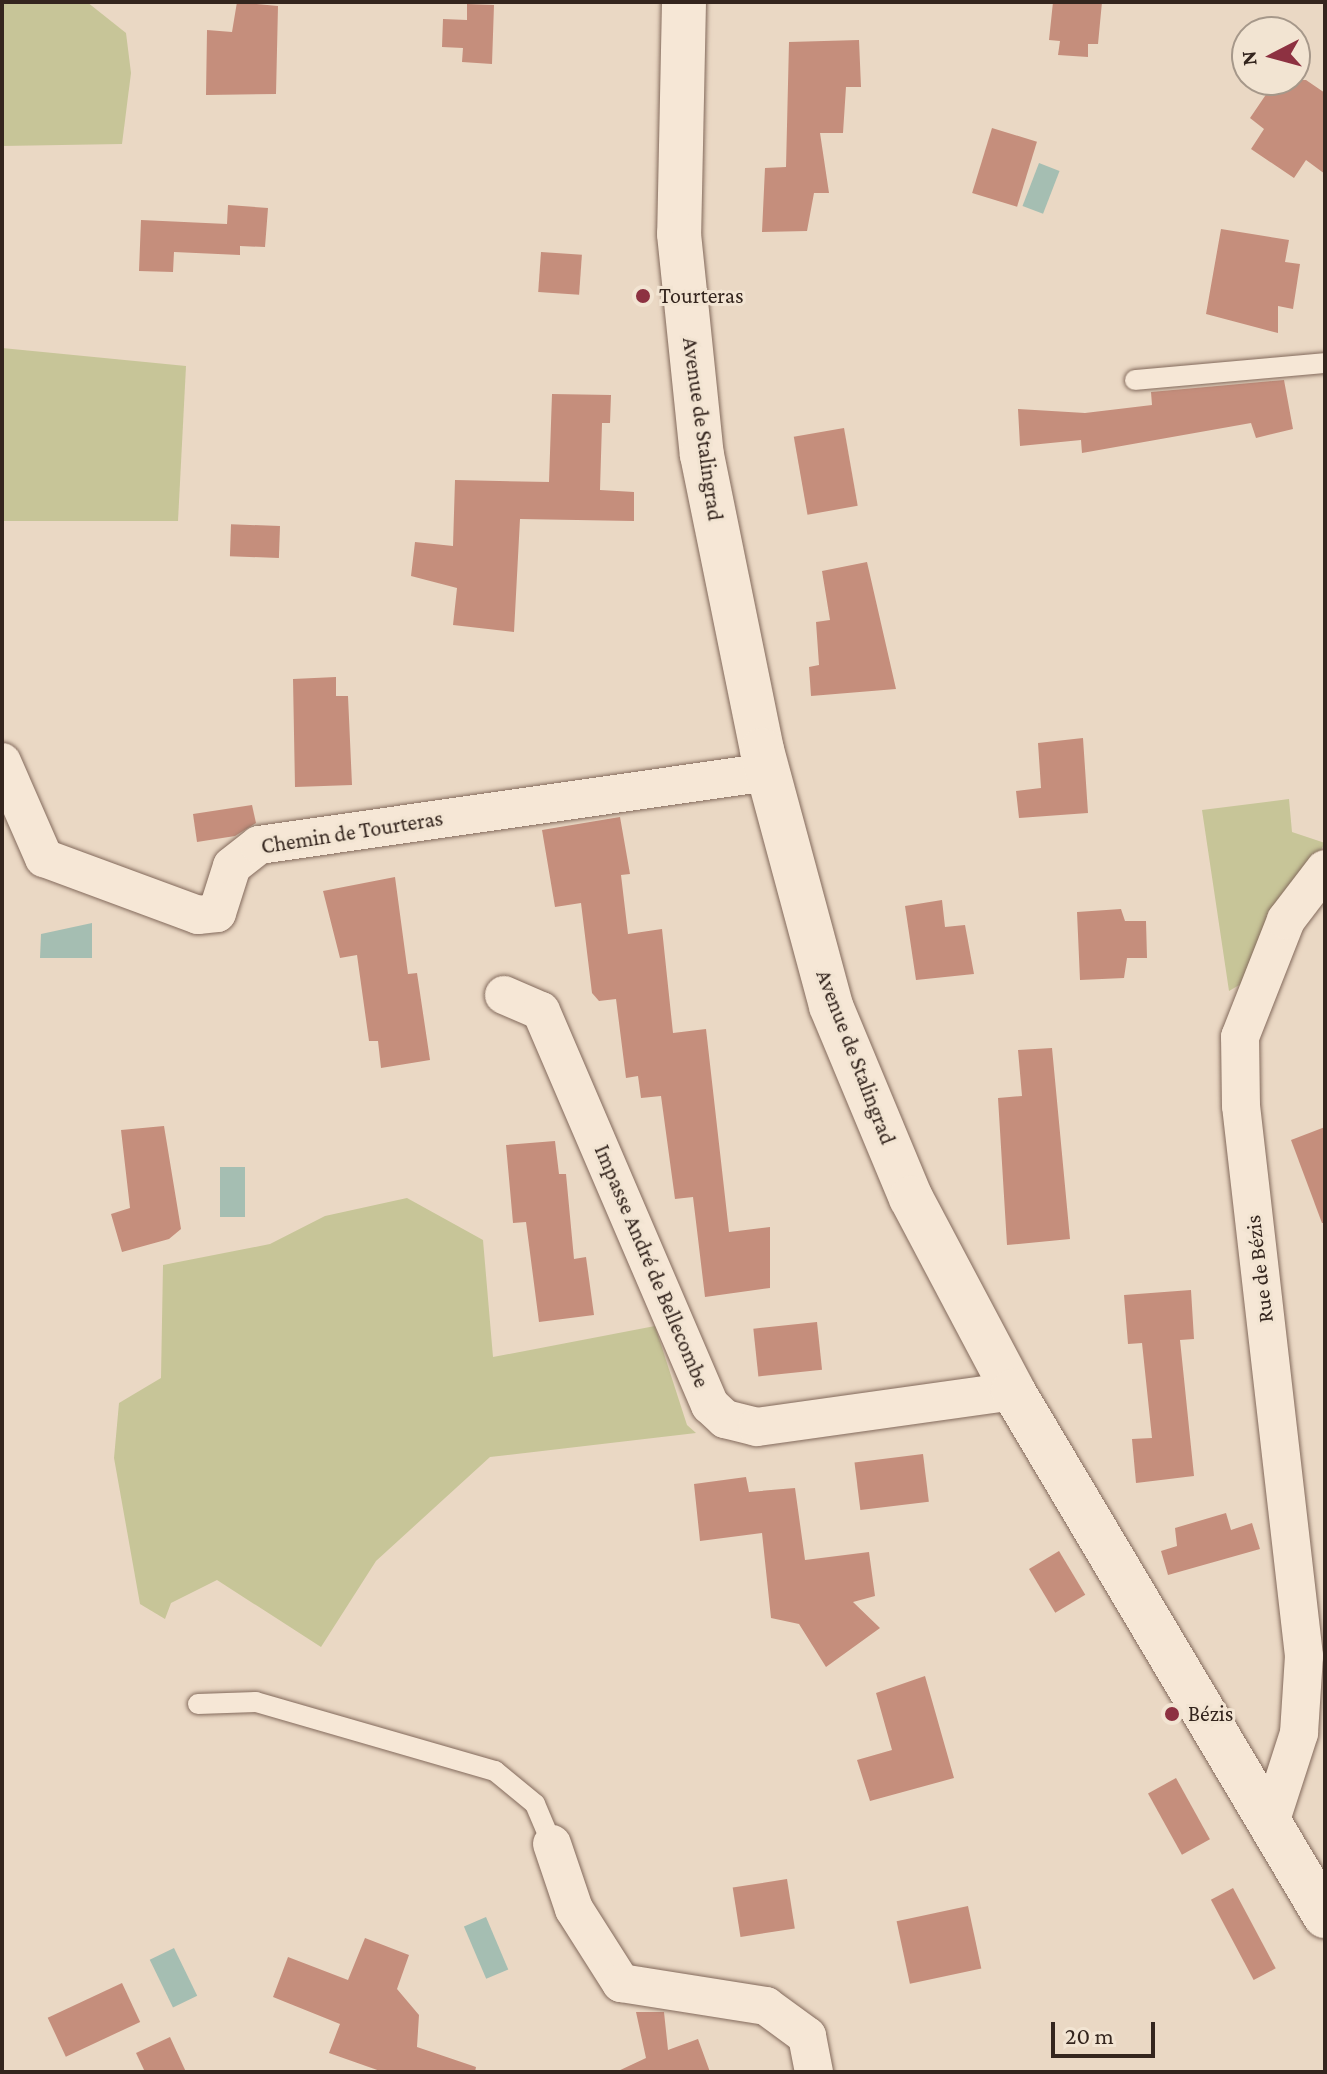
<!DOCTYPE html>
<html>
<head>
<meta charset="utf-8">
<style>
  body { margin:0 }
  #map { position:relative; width:1327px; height:2074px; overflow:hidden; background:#ead8c4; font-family:"Crimson Pro",serif }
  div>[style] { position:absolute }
  .green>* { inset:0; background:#c7c598 }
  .water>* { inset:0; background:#a5beb2; transform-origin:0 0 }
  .building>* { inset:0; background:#c58e7c; transform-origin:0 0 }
  .roads { filter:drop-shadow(0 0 2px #836a5c) drop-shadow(0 0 2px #836a5c) }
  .service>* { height:20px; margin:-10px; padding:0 10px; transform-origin:10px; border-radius:10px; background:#f6e7d6 }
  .minor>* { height:38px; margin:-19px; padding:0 19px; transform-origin:19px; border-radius:19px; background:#f6e7d6 }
  .secondary>* { height:44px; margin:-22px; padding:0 22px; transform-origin:22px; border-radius:22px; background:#f6e7d6 }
  .dots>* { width:22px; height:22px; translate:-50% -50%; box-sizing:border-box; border:4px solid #f2e4d2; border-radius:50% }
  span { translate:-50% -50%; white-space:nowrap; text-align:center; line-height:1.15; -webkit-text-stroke:6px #f2e4d2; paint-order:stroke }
  .poi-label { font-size:22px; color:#34251e }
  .left { translate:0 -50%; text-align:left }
  .street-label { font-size:22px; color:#34251e }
  .frame { position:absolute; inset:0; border:4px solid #34251e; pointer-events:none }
  .north { position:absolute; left:1231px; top:16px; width:80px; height:80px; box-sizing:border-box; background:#f2e4d2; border:2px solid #a6988a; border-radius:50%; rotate:264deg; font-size:22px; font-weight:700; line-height:32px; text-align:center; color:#34251e }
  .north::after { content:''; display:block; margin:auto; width:28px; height:36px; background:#8d3141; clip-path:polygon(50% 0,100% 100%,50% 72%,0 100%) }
  .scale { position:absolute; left:1051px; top:2022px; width:104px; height:36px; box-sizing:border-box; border:4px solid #34251e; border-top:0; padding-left:10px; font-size:24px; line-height:28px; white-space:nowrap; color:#34251e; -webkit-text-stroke:6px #f2e4d2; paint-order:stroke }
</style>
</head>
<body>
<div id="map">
  <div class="green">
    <div style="clip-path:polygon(2px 2px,87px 2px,126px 33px,131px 73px,122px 144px,2px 146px)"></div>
    <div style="clip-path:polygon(2px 348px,186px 366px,178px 521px,2px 521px)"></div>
    <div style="clip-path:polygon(1289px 799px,1292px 832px,1325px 843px,1241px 984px,1229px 991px,1202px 810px)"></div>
    <div style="clip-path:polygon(407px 1198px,483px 1240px,493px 1357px,655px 1326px,687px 1425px,696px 1433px,490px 1457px,376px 1561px,321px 1647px,217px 1580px,171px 1603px,165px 1619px,140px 1604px,114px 1458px,119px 1403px,161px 1378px,163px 1265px,270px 1244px,325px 1216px)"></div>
  </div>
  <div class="water">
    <div style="left:1039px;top:163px;width:22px;height:46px;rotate:21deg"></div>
    <div style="clip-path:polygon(92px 923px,92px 958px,40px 958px,41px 934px)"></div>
    <div style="left:220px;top:1167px;width:25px;height:50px"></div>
    <div style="left:486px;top:1917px;width:57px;height:24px;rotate:67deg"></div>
    <div style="left:174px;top:1948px;width:53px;height:27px;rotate:64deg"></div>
  </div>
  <div class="building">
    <div style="clip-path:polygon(237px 2px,278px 6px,276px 94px,206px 95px,207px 30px,232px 32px)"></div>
    <div style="clip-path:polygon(1053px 2px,1102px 2px,1098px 44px,1088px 44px,1088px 57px,1058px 55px,1060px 41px,1049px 40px)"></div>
    <div style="clip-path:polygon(467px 4px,494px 5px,492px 64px,462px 62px,463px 48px,442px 47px,443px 19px,467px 20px)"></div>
    <div style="clip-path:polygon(859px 40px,861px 87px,846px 87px,843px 133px,820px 133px,829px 193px,814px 193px,807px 231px,762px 232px,765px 168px,786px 167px,789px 42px)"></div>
    <div style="clip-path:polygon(1276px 80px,1306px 80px,1325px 93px,1325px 174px,1306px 160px,1294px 178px,1251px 149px,1264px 129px,1250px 118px)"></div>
    <div style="left:992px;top:128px;width:47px;height:68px;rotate:17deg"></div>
    <div style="clip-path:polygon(228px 205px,268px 208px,265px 247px,240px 246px,240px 255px,174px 252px,173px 272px,139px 271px,141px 220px,227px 224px)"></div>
    <div style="clip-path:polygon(1221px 229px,1289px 240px,1285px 262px,1300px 264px,1293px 309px,1278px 306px,1278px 333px,1206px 314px)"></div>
    <div style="left:541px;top:252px;width:41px;height:40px;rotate:4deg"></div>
    <div style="clip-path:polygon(1284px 380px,1293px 429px,1256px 438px,1251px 423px,1082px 453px,1081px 440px,1020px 446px,1018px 409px,1085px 413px,1152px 405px,1151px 392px)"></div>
    <div style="clip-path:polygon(552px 394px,611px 395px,610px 423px,602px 423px,600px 490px,634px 492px,634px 521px,520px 519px,514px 632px,453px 625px,457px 588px,411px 576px,415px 542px,453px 546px,455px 480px,549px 482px)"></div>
    <div style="left:844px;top:428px;width:79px;height:51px;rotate:80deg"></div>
    <div style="left:280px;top:526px;width:32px;height:49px;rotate:92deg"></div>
    <div style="clip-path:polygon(867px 562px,896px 689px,811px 696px,809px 667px,819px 665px,816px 622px,830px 620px,822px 571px)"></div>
    <div style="clip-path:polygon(336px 677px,336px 696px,348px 696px,352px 785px,295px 787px,293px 679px)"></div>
    <div style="clip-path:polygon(1083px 738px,1088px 813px,1019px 818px,1016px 791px,1041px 788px,1038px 743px)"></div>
    <div style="clip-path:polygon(252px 805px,256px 823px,235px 836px,197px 842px,193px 814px)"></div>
    <div style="clip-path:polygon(620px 817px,630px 874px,621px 875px,628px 934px,662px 929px,673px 1033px,706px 1029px,729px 1232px,770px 1227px,770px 1288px,705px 1297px,693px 1197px,675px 1199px,661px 1096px,641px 1098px,638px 1076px,626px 1078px,616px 999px,599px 1001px,592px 993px,581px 903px,555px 907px,542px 830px)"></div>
    <div style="clip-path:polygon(395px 877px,408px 974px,417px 973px,430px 1060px,381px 1068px,378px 1041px,369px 1041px,357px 955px,340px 958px,323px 891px)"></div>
    <div style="clip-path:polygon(942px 900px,945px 927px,965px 925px,974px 974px,916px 980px,905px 906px)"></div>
    <div style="clip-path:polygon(1121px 909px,1125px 921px,1146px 921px,1147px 958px,1127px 958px,1124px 978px,1080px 980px,1077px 912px)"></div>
    <div style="clip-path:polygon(1052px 1048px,1070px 1239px,1007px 1245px,998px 1098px,1022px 1096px,1018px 1050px)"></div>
    <div style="clip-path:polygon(164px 1126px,181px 1229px,169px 1239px,122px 1252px,111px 1214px,130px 1208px,121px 1130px)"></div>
    <div style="clip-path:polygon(1325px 1127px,1325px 1223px,1322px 1223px,1291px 1140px)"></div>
    <div style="clip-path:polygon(555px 1141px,559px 1174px,566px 1174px,574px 1259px,586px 1257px,594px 1315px,539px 1322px,526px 1222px,513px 1223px,506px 1145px)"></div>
    <div style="clip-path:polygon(1191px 1290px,1194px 1339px,1180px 1340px,1194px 1476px,1136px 1483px,1132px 1439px,1152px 1438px,1142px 1343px,1128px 1344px,1124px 1295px)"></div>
    <div style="left:817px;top:1322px;width:48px;height:64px;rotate:84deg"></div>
    <div style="left:923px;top:1454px;width:48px;height:69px;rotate:83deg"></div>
    <div style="clip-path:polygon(746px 1477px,749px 1492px,795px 1488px,805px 1560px,869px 1552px,875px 1596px,853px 1602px,880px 1628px,826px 1667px,799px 1624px,771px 1618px,762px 1533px,700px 1541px,694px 1484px)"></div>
    <div style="clip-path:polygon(1226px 1513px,1231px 1530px,1252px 1523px,1260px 1549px,1168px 1575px,1161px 1551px,1177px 1546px,1175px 1528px)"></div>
    <div style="left:1059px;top:1551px;width:51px;height:35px;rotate:59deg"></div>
    <div style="clip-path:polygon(925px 1676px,954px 1778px,870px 1801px,857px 1760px,892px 1750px,876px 1693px)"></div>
    <div style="left:1176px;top:1778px;width:70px;height:32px;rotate:61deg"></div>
    <div style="left:787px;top:1879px;width:50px;height:55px;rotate:81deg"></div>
    <div style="left:1233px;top:1888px;width:91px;height:25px;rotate:62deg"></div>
    <div style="left:968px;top:1906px;width:64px;height:73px;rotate:78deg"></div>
    <div style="clip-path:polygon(365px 1938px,409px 1955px,397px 1989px,419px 2015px,417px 2047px,476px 2067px,475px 2072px,383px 2072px,329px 2053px,340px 2024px,273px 1997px,288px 1957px,348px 1980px)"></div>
    <div style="left:122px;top:1983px;width:43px;height:82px;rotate:65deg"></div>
    <div style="clip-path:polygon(636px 2012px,664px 2012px,668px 2050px,698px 2039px,710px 2072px,616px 2072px,646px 2058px)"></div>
    <div style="clip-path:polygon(170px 2037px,186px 2072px,145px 2072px,136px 2053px)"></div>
  </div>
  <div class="roads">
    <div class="service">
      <div style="left:1135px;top:380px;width:191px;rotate:-5.1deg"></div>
      <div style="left:198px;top:1704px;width:58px;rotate:-2deg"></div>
      <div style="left:256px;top:1702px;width:249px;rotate:16.1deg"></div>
      <div style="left:495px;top:1771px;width:52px;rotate:39.5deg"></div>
      <div style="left:535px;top:1804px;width:43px;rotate:67deg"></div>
    </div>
    <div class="minor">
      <div style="left:2px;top:762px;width:105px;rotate:66.4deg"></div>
      <div style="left:44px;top:858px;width:164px;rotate:20.3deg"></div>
      <div style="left:198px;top:915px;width:19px;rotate:-6deg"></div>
      <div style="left:217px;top:913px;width:49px;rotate:-72.3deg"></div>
      <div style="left:232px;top:866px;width:34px;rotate:-38deg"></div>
      <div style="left:259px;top:845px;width:514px;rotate:-8.16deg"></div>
      <div style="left:504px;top:995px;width:40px;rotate:23.4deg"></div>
      <div style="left:541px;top:1011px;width:429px;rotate:66.8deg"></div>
      <div style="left:710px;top:1405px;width:21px;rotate:43deg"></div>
      <div style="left:725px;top:1419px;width:33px;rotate:14deg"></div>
      <div style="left:757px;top:1427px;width:259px;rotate:-8deg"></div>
      <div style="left:1270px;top:1823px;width:95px;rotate:-72.1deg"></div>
      <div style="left:1299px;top:1733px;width:77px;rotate:-86.3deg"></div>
      <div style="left:1304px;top:1656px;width:554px;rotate:-96.53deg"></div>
      <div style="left:1241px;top:1106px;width:69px;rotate:-90.8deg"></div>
      <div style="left:1240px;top:1037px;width:126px;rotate:-68.5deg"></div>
      <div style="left:1286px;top:920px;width:64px;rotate:-52.6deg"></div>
      <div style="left:552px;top:1844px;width:69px;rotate:71.3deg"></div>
      <div style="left:574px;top:1909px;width:88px;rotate:57.6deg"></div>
      <div style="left:621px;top:1983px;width:147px;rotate:9deg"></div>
      <div style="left:766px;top:2006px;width:51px;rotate:36.2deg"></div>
      <div style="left:807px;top:2036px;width:37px;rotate:79deg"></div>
    </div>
    <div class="secondary">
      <div style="left:684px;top:2px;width:232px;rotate:91.2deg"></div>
      <div style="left:679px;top:234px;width:222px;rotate:84.1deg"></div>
      <div style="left:702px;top:455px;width:301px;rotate:78.5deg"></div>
      <div style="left:762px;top:750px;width:265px;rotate:74.9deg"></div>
      <div style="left:831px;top:1006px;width:208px;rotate:67.4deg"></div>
      <div style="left:911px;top:1198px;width:218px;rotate:62.1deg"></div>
      <div style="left:1013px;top:1391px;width:611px;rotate:59.28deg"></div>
    </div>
  </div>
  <div class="dots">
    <div style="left:643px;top:296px;background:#8d3141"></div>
    <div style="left:1172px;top:1714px;background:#8d3141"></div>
  </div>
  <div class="poi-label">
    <span class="left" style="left:659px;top:296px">Tourteras</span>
    <span class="left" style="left:1188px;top:1714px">Bézis</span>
  </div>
  <div class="street-label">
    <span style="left:703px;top:429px;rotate:82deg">Avenue de Stalingrad</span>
    <span style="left:352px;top:832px;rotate:-9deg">Chemin de Tourteras</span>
    <span style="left:856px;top:1057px;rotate:69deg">Avenue de Stalingrad</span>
    <span style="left:652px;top:1266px;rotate:67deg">Impasse André de Bellecombe</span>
    <span style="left:1259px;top:1269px;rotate:-97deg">Rue de Bézis</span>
  </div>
  <div class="frame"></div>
  <div class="north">N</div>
  <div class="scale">20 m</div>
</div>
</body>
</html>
